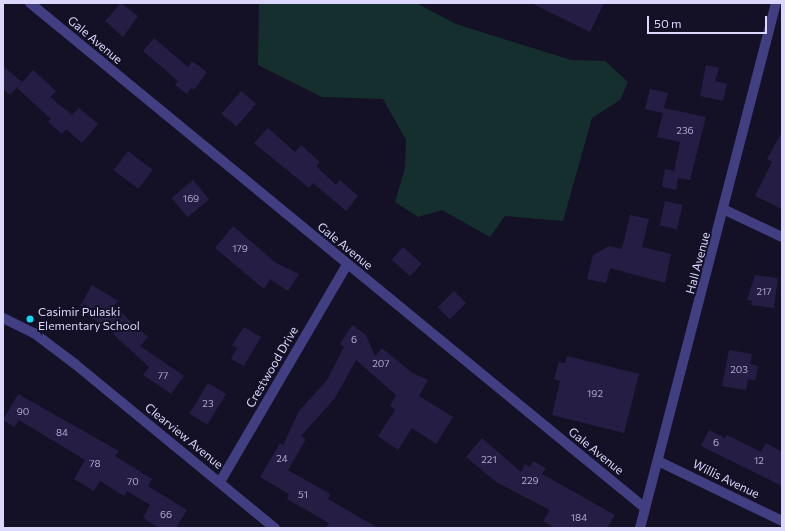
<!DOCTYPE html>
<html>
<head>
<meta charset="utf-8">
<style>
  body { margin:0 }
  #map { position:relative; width:785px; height:531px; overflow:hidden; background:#141025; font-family:Commissioner,sans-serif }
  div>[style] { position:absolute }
  .green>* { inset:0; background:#142f2e }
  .building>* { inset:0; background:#261d45; transform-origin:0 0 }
  .minor>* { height:10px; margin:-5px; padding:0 5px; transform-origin:5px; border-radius:5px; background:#413e81 }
  .dots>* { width:11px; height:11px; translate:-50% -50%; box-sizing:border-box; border:2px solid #141025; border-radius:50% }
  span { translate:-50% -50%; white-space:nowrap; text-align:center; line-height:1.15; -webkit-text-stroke:4px #141025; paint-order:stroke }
  .number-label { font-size:10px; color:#aea8cf }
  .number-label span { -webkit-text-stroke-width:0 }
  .street-label { font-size:12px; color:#dbd7fd }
  .poi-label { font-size:12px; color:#dbd7fd }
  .left { translate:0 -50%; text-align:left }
  .frame { position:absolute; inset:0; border:4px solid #dbd7fd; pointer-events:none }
  .scale { position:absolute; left:647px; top:16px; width:120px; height:18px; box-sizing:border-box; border:2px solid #dbd7fd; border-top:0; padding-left:5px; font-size:12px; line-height:14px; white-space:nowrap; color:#dbd7fd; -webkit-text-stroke:3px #141025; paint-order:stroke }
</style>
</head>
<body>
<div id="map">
  <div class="green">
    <div style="clip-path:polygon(259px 3px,416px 3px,456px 24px,571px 60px,605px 61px,628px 82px,620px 100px,592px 118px,563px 221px,505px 216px,490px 237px,442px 210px,418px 217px,395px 202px,405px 168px,406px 140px,383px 99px,322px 97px,258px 65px)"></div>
  </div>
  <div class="building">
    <div style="clip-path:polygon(121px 3px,138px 16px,123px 37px,105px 21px)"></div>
    <div style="clip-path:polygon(531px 3px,604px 3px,590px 32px)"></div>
    <div style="clip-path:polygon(154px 38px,188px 67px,192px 61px,207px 72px,194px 90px,191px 88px,187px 94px,175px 85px,178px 81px,143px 51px)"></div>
    <div style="clip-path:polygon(706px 65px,719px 68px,715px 81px,727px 84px,723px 101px,700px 96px)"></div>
    <div style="clip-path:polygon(3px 66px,22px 82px,10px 95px,3px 89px)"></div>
    <div style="clip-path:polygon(33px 70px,56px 91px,50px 97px,72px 115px,79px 108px,98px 124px,82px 143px,66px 129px,62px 134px,48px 122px,51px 119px,17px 88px)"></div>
    <div style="clip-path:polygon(650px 89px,668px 93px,664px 108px,706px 117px,690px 180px,678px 178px,676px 190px,662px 187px,665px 169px,674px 171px,680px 142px,657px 137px,663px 113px,645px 109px)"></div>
    <div style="left:241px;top:91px;width:20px;height:30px;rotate:41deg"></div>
    <div style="clip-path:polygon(268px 128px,295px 152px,301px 145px,320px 162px,316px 166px,336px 185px,340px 180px,358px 196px,346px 211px,313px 183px,309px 188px,254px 143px)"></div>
    <div style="clip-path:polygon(782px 132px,782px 209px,755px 196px,772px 162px,767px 159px)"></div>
    <div style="left:128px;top:151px;width:31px;height:24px;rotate:37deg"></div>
    <div style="left:193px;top:180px;width:25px;height:28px;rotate:50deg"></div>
    <div style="left:665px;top:201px;width:18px;height:25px;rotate:13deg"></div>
    <div style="clip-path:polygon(630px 215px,649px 219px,642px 247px,671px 254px,665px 283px,610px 268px,606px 283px,587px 279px,593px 255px,609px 246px,622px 249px)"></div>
    <div style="clip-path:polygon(233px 226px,276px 263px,299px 274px,288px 291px,270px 279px,264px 289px,215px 248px)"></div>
    <div style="left:403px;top:247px;width:25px;height:17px;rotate:42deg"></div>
    <div style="clip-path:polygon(755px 275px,778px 278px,774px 308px,751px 305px,752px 301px,747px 300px)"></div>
    <div style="clip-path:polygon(92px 285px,118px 301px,114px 306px,148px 337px,140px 346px,184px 376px,171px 394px,143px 375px,149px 367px,113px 334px,115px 332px,78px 310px)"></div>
    <div style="left:454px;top:291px;width:17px;height:23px;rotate:45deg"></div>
    <div style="clip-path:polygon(352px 325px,366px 335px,375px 356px,382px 348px,411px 372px,428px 380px,419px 396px,453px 417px,436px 444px,412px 428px,398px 450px,378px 436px,395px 410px,390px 406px,396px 395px,356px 360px,335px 398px,301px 436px,306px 439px,288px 470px,330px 494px,328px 499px,378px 528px,326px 528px,329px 523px,287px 499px,289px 494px,260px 477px,280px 443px,283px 445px,299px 411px,327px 380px,344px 347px,340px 344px)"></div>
    <div style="clip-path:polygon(244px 327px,261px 337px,244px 366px,231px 359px,237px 348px,232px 345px)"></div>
    <div style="clip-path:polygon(729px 350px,752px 354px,750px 364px,758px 366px,755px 381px,748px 379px,746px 390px,722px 386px)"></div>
    <div style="clip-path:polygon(567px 356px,639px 374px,624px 433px,552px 415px,560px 381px,554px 379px,559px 362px,565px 363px)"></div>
    <div style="left:208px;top:383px;width:21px;height:36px;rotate:31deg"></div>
    <div style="clip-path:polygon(18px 394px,119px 451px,115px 456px,152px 479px,148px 486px,187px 510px,176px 528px,159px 528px,143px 518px,150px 505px,127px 491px,124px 496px,100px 481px,94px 491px,74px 479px,85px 460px,19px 420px,14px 427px,3px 420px)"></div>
    <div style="clip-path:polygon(709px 430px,725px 438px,727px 435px,761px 452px,766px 443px,782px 452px,782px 486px,701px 446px)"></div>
    <div style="clip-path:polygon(482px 438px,521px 472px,525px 464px,530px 467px,533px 461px,546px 468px,542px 474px,615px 515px,607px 528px,555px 528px,543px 521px,550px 510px,496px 482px,466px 457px)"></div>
  </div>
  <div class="minor">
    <div style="left:30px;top:3px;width:796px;rotate:39.39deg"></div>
    <div style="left:725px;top:210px;width:63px;rotate:25.3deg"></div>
    <div style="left:3px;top:318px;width:34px;rotate:26deg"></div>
    <div style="left:34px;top:333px;width:51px;rotate:37.1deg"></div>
    <div style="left:75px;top:364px;width:259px;rotate:39.4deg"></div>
    <div style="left:658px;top:461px;width:138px;rotate:25.8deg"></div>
    <div style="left:220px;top:482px;width:251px;rotate:-59.7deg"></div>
    <div style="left:640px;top:528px;width:542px;rotate:-75.48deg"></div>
  </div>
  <div class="dots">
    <div style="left:30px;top:319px;background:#0edaf1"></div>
  </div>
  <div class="number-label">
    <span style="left:685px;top:131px">236</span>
    <span style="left:191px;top:199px">169</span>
    <span style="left:240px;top:249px">179</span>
    <span style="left:764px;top:292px">217</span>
    <span style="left:354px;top:340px">6</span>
    <span style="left:381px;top:364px">207</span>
    <span style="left:739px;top:370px">203</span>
    <span style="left:163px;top:376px">77</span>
    <span style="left:595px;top:394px">192</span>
    <span style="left:208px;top:404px">23</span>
    <span style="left:23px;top:412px">90</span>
    <span style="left:62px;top:433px">84</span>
    <span style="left:716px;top:443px">6</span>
    <span style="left:282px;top:459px">24</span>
    <span style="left:489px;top:460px">221</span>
    <span style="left:759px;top:461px">12</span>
    <span style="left:95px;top:464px">78</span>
    <span style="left:530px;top:481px">229</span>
    <span style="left:133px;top:482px">70</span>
    <span style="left:303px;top:495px">51</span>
    <span style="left:166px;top:515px">66</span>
    <span style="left:579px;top:518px">184</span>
  </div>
  <div class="street-label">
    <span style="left:95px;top:40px;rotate:40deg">Gale Avenue</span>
    <span style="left:345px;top:246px;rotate:39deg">Gale Avenue</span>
    <span style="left:698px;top:263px;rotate:-75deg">Hall Avenue</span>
    <span style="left:272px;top:367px;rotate:-60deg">Crestwood Drive</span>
    <span style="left:184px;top:436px;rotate:39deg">Clearview Avenue</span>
    <span style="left:596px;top:451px;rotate:39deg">Gale Avenue</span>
    <span style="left:726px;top:479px;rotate:26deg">Willis Avenue</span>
  </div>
  <div class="poi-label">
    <span class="left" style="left:38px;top:319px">Casimir Pulaski<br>Elementary School</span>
  </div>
  <div class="frame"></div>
  <div class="scale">50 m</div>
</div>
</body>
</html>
